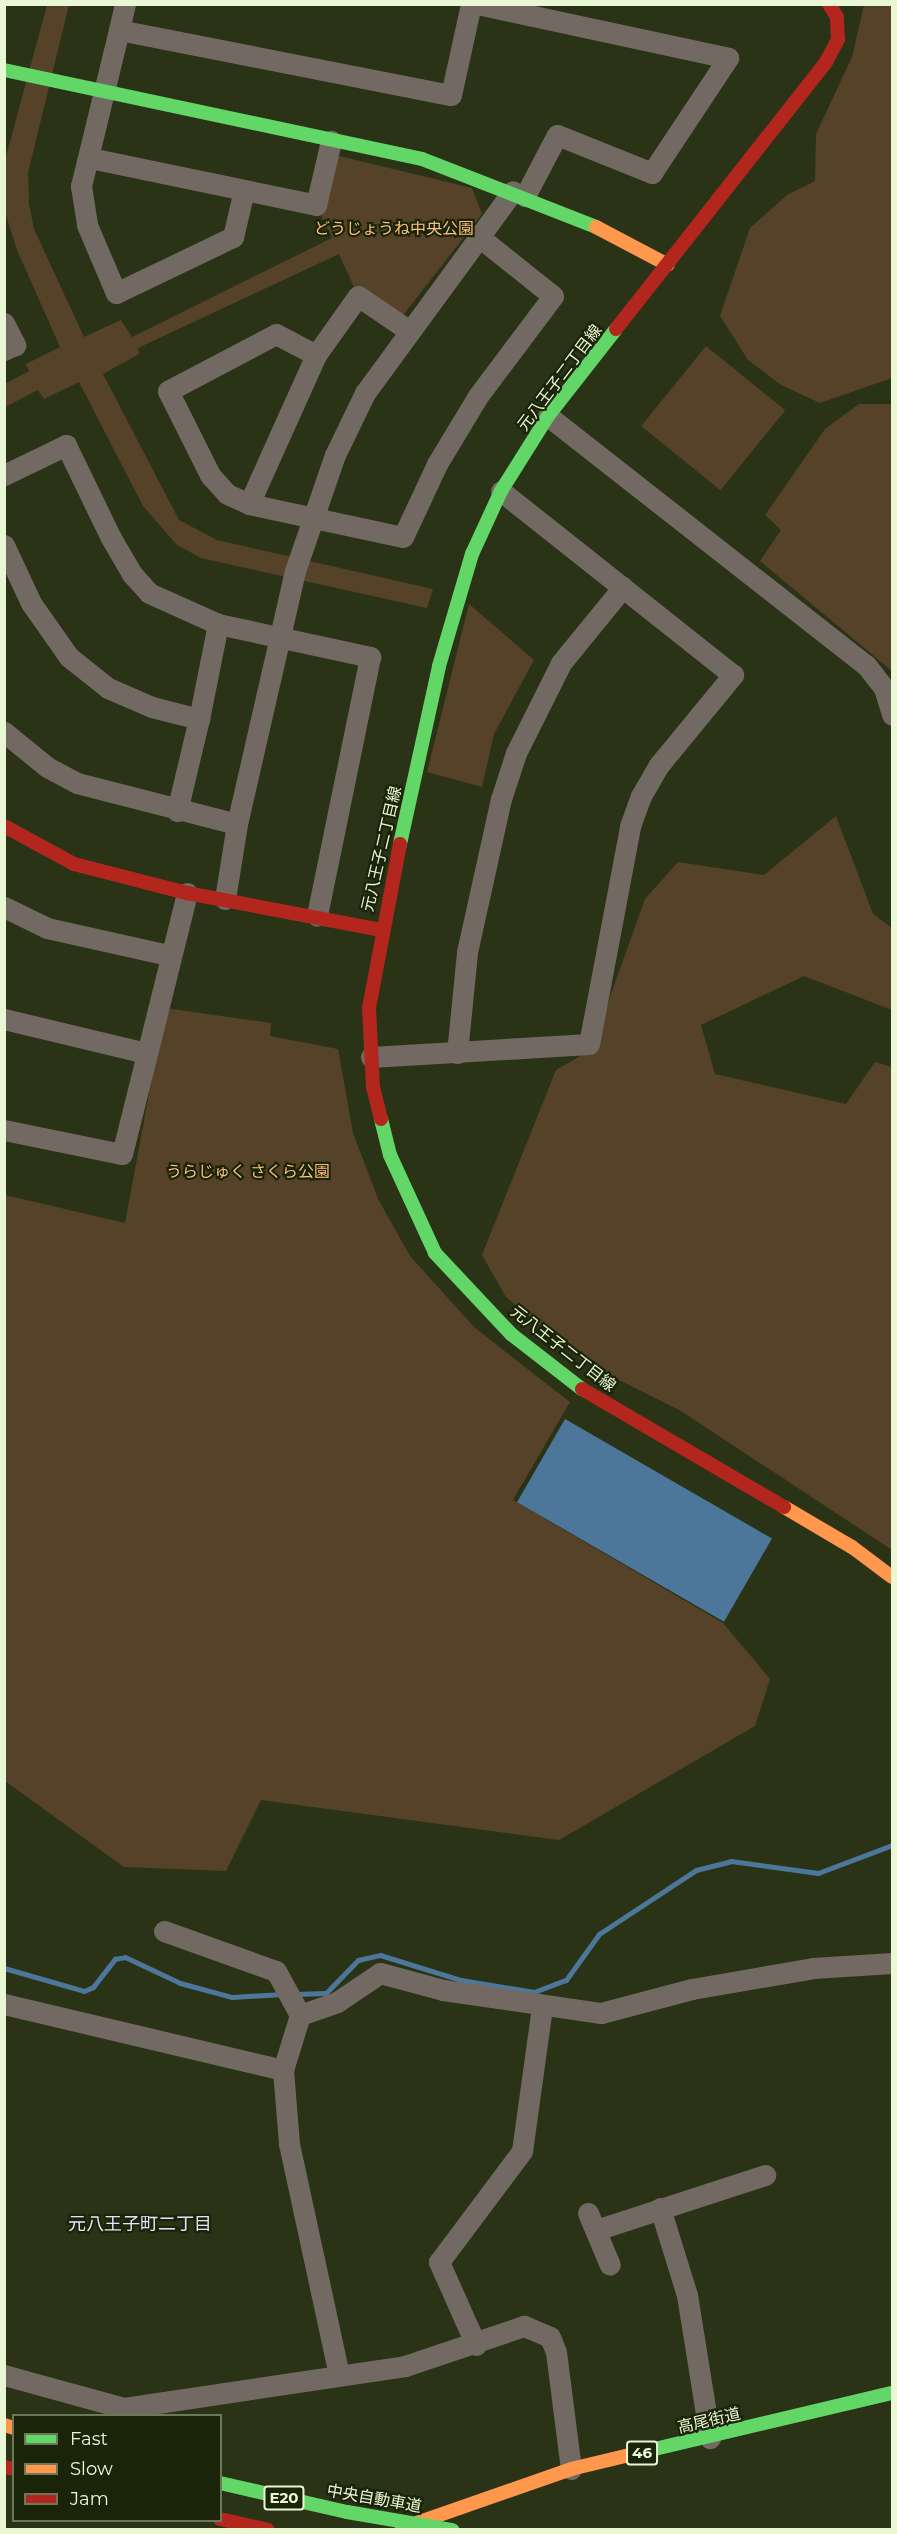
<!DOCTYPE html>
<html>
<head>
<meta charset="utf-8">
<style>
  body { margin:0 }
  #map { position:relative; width:897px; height:2534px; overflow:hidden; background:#2a3316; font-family:Montserrat,"Noto Sans JP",sans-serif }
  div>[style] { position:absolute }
  .green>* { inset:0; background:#564228; transform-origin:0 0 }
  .water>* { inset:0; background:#4c779a; transform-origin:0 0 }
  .stream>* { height:5px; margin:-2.5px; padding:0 2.5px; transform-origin:2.5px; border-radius:2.5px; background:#4c779a }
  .street>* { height:21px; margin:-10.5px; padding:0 10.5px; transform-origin:10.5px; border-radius:10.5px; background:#736963 }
  .fast>* { height:14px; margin:-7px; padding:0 7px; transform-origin:7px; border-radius:7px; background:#63d668 }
  .slow>* { height:14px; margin:-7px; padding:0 7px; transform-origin:7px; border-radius:7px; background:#ff974d }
  .jam>* { height:14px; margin:-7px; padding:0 7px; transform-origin:7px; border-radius:7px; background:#b3261e }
  .fast-bridge>* { height:14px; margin:-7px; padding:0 7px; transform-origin:7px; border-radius:7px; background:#63d668 }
  span { translate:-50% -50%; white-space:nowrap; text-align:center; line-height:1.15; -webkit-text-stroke:4.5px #1a2408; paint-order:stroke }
  .shield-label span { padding:2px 4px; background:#1a2408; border:2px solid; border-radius:4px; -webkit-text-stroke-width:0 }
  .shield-label { font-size:15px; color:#e9f7d4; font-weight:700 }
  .park-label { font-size:16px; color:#febd7c }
  .street-label { font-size:16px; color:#e9f7d4 }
  .neighbourhood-label { font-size:18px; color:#eadefa }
  .frame { position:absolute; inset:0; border:6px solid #e9f7d4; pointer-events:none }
  .legend { position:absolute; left:12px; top:2414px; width:210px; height:108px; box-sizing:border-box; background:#1a2408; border:2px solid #6d785a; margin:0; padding:8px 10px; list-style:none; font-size:18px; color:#e9f7d4 }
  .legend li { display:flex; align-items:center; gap:12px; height:30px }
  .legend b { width:30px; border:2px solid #6d785a }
</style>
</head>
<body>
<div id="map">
  <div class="green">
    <div style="clip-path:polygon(47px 5px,69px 5px,28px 173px,29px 204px,34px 229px,84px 337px,121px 320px,132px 337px,332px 238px,316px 205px,327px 153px,472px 188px,482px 214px,397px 323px,358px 296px,339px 254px,138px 348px,139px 354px,103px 374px,179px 520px,217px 540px,433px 589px,427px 608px,201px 558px,177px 545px,143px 506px,79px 382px,44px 399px,38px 390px,5px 407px,5px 384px,29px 371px,26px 364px,60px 347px,17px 250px,4px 209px,5px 160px)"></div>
    <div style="clip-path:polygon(864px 5px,892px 5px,892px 378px,820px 403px,781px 385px,748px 360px,720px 316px,750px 228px,787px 195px,815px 181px,816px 134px,852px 57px)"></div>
    <div style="left:706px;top:346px;width:102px;height:103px;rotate:39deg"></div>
    <div style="clip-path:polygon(859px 404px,892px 404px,892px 671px,760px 561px,781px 530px,765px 515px,825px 429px)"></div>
    <div style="clip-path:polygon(469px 604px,534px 660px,494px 734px,482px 787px,427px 772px)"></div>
    <div style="clip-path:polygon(836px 816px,873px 914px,892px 928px,892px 1010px,804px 976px,701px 1025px,715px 1074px,846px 1104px,875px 1062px,892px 1067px,892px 1550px,681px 1411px,585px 1363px,506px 1297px,482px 1255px,556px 1070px,591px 1050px,645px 899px,678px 862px,764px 875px)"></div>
    <div style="clip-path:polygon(165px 1008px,271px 1023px,270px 1036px,338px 1049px,353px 1133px,378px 1199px,410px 1256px,475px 1328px,570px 1402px,513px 1500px,723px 1623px,770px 1679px,755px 1726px,559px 1840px,261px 1800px,226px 1871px,124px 1867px,5px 1781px,5px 1195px,125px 1223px)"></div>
  </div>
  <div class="water">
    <div style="left:565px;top:1419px;width:239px;height:96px;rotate:30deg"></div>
  </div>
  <div class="stream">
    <div style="left:4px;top:1968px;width:83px;rotate:16deg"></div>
    <div style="left:84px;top:1991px;width:10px;rotate:-24deg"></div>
    <div style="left:93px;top:1987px;width:36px;rotate:-52deg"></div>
    <div style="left:115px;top:1959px;width:10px;rotate:-11deg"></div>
    <div style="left:125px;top:1957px;width:61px;rotate:25.3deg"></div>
    <div style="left:180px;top:1983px;width:54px;rotate:15.1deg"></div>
    <div style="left:232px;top:1997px;width:51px;rotate:-3.4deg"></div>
    <div style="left:295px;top:1994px;width:31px;rotate:-2deg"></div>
    <div style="left:326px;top:1993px;width:46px;rotate:-45.9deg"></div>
    <div style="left:358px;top:1960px;width:23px;rotate:-13deg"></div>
    <div style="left:380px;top:1955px;width:85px;rotate:17.2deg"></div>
    <div style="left:461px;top:1980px;width:74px;rotate:9.3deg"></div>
    <div style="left:534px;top:1992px;width:34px;rotate:-21deg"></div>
    <div style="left:566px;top:1980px;width:57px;rotate:-54.3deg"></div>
    <div style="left:599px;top:1934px;width:116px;rotate:-33.4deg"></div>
    <div style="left:696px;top:1870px;width:36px;rotate:-14deg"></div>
    <div style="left:731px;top:1861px;width:88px;rotate:7.9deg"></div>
    <div style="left:818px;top:1873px;width:79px;rotate:-20.7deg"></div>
  </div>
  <div class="street">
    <div style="left:125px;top:4px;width:27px;rotate:103deg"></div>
    <div style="left:119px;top:30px;width:338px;rotate:11.1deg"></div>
    <div style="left:451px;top:95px;width:93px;rotate:-77.6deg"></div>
    <div style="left:477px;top:4px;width:257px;rotate:12.1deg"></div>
    <div style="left:728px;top:58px;width:138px;rotate:123.5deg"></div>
    <div style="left:652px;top:173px;width:102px;rotate:-158.2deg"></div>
    <div style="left:557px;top:135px;width:69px;rotate:117.7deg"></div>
    <div style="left:119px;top:30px;width:161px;rotate:103.7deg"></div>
    <div style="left:81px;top:186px;width:39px;rotate:81deg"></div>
    <div style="left:87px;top:225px;width:74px;rotate:66.9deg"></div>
    <div style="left:116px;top:293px;width:130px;rotate:-25.6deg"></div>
    <div style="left:233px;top:237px;width:48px;rotate:-76.8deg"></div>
    <div style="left:90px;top:158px;width:231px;rotate:11.7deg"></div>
    <div style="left:316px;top:205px;width:66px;rotate:-76.8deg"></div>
    <div style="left:4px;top:323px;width:25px;rotate:63deg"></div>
    <div style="left:15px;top:345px;width:12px;rotate:156deg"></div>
    <div style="left:316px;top:355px;width:45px;rotate:-152.3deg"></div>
    <div style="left:276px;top:334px;width:122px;rotate:152.2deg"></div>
    <div style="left:168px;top:391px;width:94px;rotate:63.4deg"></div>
    <div style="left:210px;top:475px;width:25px;rotate:48deg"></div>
    <div style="left:227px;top:494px;width:24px;rotate:24deg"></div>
    <div style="left:249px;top:504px;width:157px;rotate:12.1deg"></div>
    <div style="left:403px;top:537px;width:81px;rotate:-65deg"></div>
    <div style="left:437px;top:464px;width:79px;rotate:-58.9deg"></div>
    <div style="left:478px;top:396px;width:125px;rotate:-53.1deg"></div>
    <div style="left:553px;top:296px;width:95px;rotate:-141.4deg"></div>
    <div style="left:548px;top:416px;width:404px;rotate:38.1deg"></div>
    <div style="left:866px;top:665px;width:29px;rotate:52deg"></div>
    <div style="left:884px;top:688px;width:28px;rotate:73deg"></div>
    <div style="left:4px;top:475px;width:69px;rotate:-25.8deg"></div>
    <div style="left:66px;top:445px;width:103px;rotate:64.2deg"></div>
    <div style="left:111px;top:538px;width:42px;rotate:59.7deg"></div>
    <div style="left:132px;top:574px;width:25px;rotate:48deg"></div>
    <div style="left:149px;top:593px;width:76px;rotate:24.2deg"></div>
    <div style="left:218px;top:624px;width:156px;rotate:12.2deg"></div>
    <div style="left:370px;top:657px;width:264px;rotate:101.6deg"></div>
    <div style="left:249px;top:504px;width:163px;rotate:-65.8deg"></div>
    <div style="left:316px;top:355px;width:72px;rotate:-54.6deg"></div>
    <div style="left:358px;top:296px;width:60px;rotate:34.2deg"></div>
    <div style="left:4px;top:545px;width:64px;rotate:65deg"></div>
    <div style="left:31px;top:603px;width:66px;rotate:54.9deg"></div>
    <div style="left:69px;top:657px;width:50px;rotate:38.5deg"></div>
    <div style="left:108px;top:688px;width:48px;rotate:23.4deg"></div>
    <div style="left:152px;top:707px;width:49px;rotate:14.3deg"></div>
    <div style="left:199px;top:719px;width:97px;rotate:-78.7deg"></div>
    <div style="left:4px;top:732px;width:55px;rotate:39.1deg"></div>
    <div style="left:47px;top:767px;width:34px;rotate:28deg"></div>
    <div style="left:77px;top:783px;width:165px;rotate:14.4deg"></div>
    <div style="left:177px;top:811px;width:95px;rotate:-76.6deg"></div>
    <div style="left:225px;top:899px;width:76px;rotate:-80.9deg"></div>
    <div style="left:237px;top:824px;width:260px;rotate:-77.1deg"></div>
    <div style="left:295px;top:571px;width:123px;rotate:-71deg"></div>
    <div style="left:335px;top:455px;width:69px;rotate:-64.2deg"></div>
    <div style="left:365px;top:393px;width:250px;rotate:-53.8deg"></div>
    <div style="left:4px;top:907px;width:48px;rotate:26deg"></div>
    <div style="left:47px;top:928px;width:124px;rotate:12.6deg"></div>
    <div style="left:4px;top:1019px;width:146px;rotate:13.5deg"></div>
    <div style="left:457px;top:1053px;width:101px;rotate:-84.3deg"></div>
    <div style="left:467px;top:952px;width:157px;rotate:-77.5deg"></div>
    <div style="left:501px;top:799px;width:48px;rotate:-71.9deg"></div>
    <div style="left:516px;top:753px;width:101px;rotate:-63.4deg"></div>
    <div style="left:561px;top:663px;width:98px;rotate:-50.8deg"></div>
    <div style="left:371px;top:1057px;width:218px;rotate:-3.4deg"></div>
    <div style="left:589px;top:1044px;width:222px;rotate:-79.3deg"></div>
    <div style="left:630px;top:826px;width:32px;rotate:-70deg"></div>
    <div style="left:641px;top:796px;width:36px;rotate:-60deg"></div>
    <div style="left:659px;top:765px;width:117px;rotate:-50.6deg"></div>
    <div style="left:733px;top:675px;width:296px;rotate:-141.6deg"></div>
    <div style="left:4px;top:1130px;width:120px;rotate:11.5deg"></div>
    <div style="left:122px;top:1154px;width:269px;rotate:-76deg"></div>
    <div style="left:164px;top:1931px;width:119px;rotate:19.7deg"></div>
    <div style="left:276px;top:1971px;width:50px;rotate:61.4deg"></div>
    <div style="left:4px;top:2004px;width:287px;rotate:13.3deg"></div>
    <div style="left:660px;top:2208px;width:91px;rotate:72.8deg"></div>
    <div style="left:687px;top:2295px;width:145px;rotate:80.9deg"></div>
    <div style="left:588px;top:2213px;width:56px;rotate:67.1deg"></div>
    <div style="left:596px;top:2230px;width:178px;rotate:-18deg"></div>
    <div style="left:476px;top:2345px;width:91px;rotate:-114deg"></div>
    <div style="left:439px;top:2262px;width:139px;rotate:-53.2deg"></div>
    <div style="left:522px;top:2151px;width:145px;rotate:-82.1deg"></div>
    <div style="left:4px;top:2375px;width:124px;rotate:15.4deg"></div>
    <div style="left:124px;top:2408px;width:284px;rotate:-8.5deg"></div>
    <div style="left:405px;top:2366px;width:126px;rotate:-18.6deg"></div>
    <div style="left:524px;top:2326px;width:28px;rotate:23deg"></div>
    <div style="left:550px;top:2337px;width:16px;rotate:68deg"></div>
    <div style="left:556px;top:2352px;width:118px;rotate:82.7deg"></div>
    <div style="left:339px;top:2375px;width:237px;rotate:-102.2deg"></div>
    <div style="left:289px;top:2143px;width:73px;rotate:-94.7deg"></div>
    <div style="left:283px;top:2070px;width:58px;rotate:-72.8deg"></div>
    <div style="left:300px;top:2015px;width:39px;rotate:-19deg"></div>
    <div style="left:337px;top:2002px;width:52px;rotate:-34deg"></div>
    <div style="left:380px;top:1973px;width:65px;rotate:15.1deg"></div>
    <div style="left:443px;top:1990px;width:160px;rotate:8.3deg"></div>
    <div style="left:601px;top:2013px;width:94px;rotate:-14.8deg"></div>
    <div style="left:692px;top:1989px;width:123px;rotate:-9.8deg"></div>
    <div style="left:813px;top:1968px;width:79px;rotate:-3.6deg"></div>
  </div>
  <div class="fast">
    <div style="left:4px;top:70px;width:427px;rotate:12deg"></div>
    <div style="left:422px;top:159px;width:187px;rotate:21.3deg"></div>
    <div style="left:400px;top:844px;width:182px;rotate:-77.6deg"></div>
    <div style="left:439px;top:666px;width:117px;rotate:-73.6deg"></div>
    <div style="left:472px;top:554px;width:69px;rotate:-65.3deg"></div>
    <div style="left:501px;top:491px;width:89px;rotate:-57.9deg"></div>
    <div style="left:548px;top:416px;width:110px;rotate:-52deg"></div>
    <div style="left:381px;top:1119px;width:37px;rotate:76deg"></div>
    <div style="left:390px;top:1155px;width:108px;rotate:65.3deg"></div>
    <div style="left:435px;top:1253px;width:111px;rotate:46.8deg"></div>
    <div style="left:511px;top:1334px;width:90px;rotate:37.8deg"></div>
    <div style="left:642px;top:2452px;width:257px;rotate:-13.3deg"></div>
    <div style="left:220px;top:2483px;width:130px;rotate:12.9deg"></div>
  </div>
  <div class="slow">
    <div style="left:596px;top:227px;width:81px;rotate:27.8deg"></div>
    <div style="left:784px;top:1507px;width:79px;rotate:30.5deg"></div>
    <div style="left:852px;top:1547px;width:50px;rotate:36.9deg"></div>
    <div style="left:4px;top:2425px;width:10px;rotate:17deg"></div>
    <div style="left:402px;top:2528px;width:179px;rotate:-19.2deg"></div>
    <div style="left:571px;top:2469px;width:73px;rotate:-13.5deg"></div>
  </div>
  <div class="jam">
    <div style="left:616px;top:329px;width:340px;rotate:-51.8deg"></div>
    <div style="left:826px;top:62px;width:26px;rotate:-62deg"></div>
    <div style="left:838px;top:39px;width:22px;rotate:-93deg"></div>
    <div style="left:837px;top:17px;width:15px;rotate:-122deg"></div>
    <div style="left:4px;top:826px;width:80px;rotate:28.5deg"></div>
    <div style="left:74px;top:864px;width:117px;rotate:14.4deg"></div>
    <div style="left:187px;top:893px;width:197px;rotate:10.8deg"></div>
    <div style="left:381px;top:1119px;width:33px;rotate:-104deg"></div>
    <div style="left:373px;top:1087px;width:79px;rotate:-92.9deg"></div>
    <div style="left:369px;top:1008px;width:167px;rotate:-79.3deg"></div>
    <div style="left:582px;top:1389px;width:234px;rotate:30.3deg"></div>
    <div style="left:4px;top:2467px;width:10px;rotate:11deg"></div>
    <div style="left:220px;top:2519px;width:49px;rotate:12.9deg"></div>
  </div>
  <div class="fast-bridge">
    <div style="left:347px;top:2512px;width:107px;rotate:9.7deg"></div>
  </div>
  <div class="shield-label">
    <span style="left:642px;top:2453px">46</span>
    <span style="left:284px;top:2498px">E20</span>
  </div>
  <div class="park-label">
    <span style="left:394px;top:229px">どうじょうね中央公園</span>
    <span style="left:248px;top:1172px">うらじゅく さくら公園</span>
  </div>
  <div class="street-label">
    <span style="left:560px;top:378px;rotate:-53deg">元八王子二丁目線</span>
    <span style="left:382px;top:849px;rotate:-77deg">元八王子二丁目線</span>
    <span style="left:563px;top:1349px;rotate:38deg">元八王子二丁目線</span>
    <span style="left:709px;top:2421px;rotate:-13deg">高尾街道</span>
    <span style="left:374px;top:2499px;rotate:10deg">中央自動車道</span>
  </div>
  <div class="neighbourhood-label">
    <span style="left:140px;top:2224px">元八王子町二丁目</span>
  </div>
  <div class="frame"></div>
  <ul class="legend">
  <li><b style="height:8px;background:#63d668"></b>Fast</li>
  <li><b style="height:8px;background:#ff974d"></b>Slow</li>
  <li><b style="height:8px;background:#b3261e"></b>Jam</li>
  </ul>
</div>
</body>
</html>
